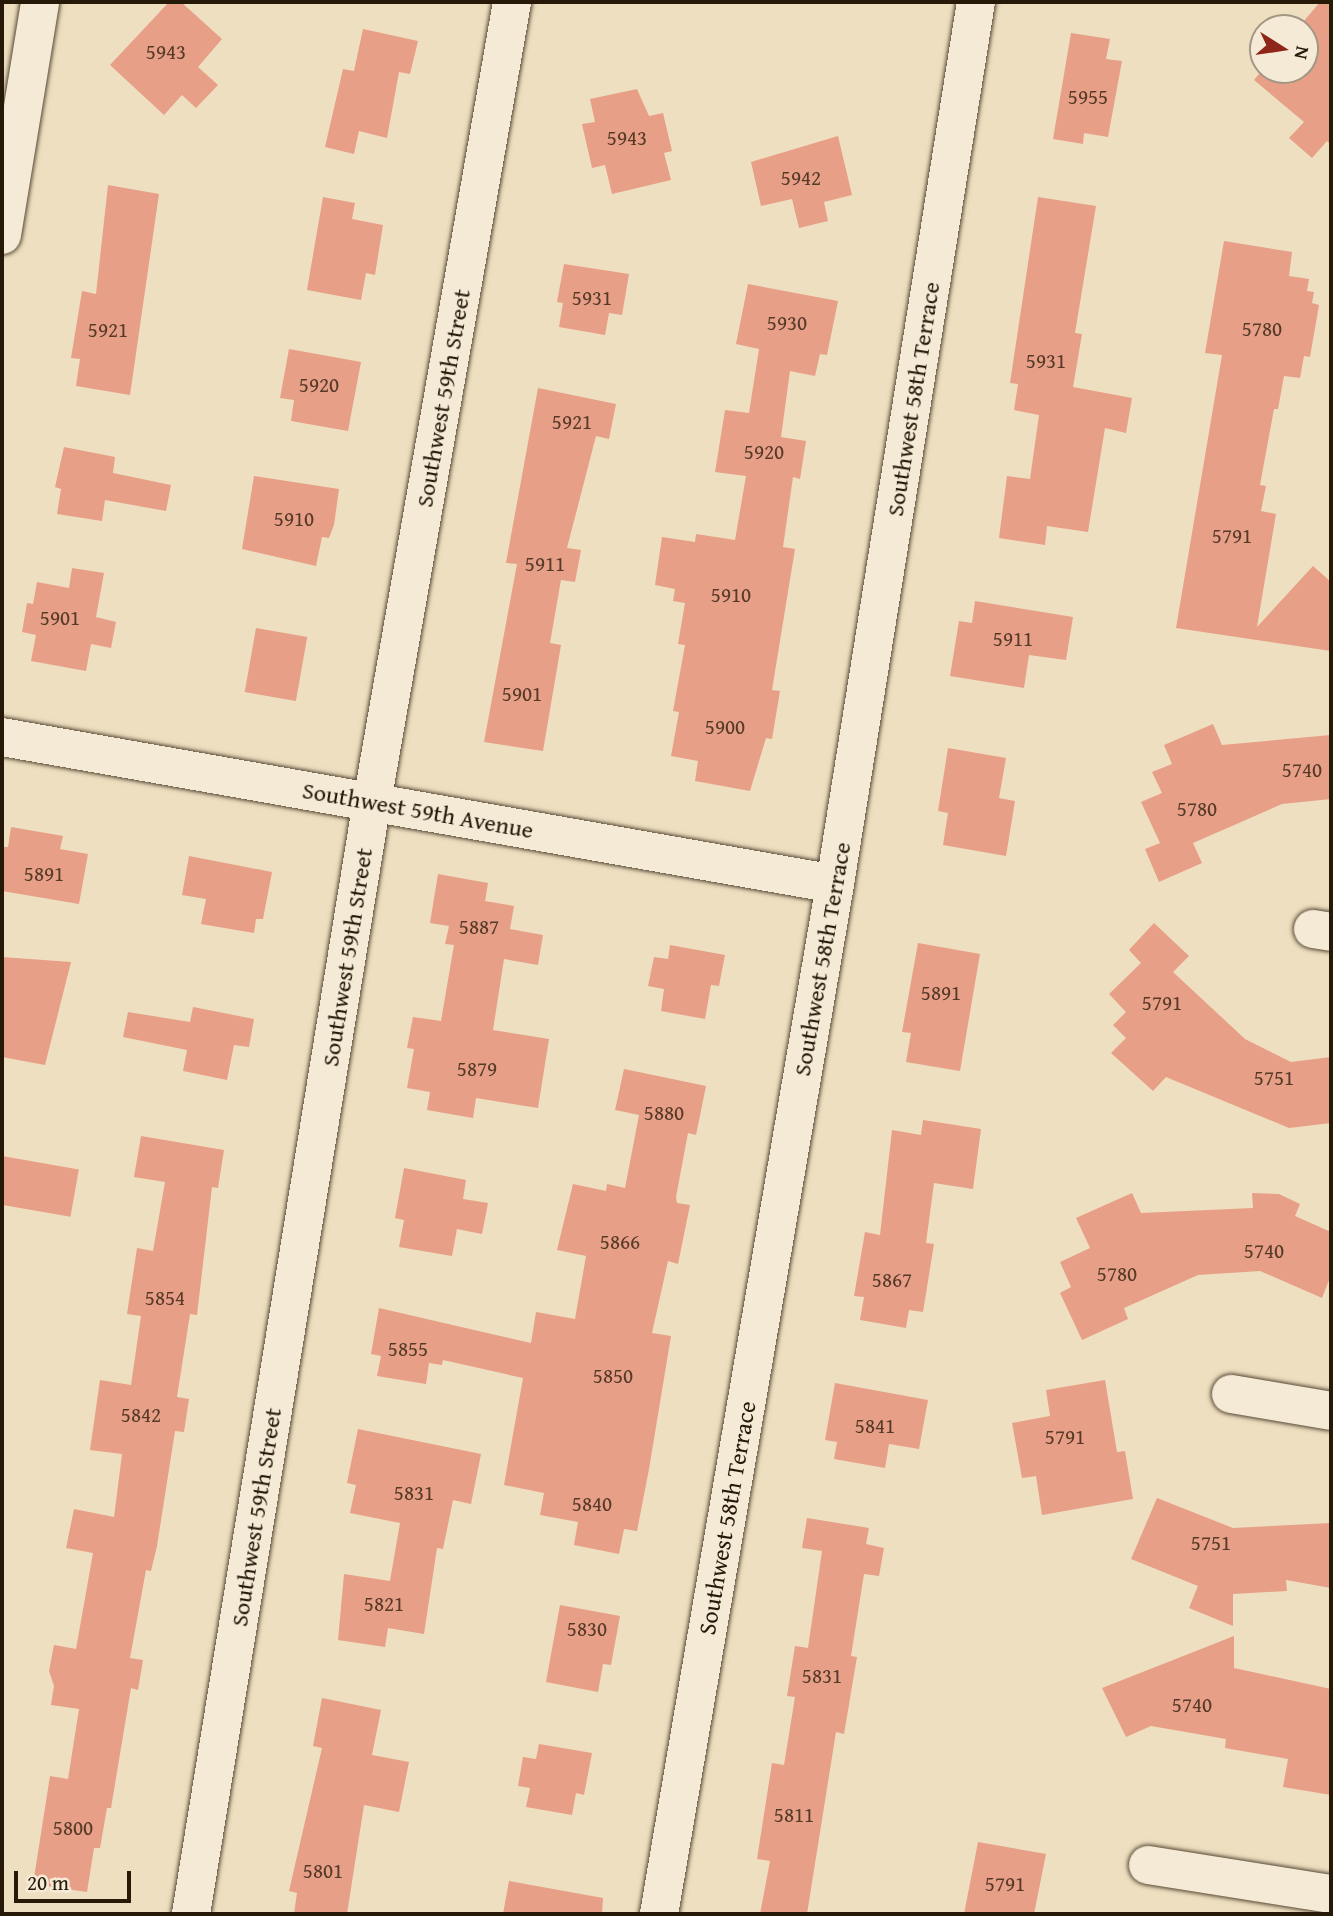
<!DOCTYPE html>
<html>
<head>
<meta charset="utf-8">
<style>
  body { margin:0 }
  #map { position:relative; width:1333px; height:1916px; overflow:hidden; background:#eedfc0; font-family:"Gentium Book Plus",serif }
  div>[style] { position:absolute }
  .building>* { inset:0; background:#e79f87; transform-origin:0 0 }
  .roads { filter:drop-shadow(0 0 2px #584a36) drop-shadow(0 0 2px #584a36) }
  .minor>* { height:38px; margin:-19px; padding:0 19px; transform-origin:19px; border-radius:19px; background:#f4ead6 }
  span { translate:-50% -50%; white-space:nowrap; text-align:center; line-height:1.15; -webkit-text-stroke:5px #f4ead6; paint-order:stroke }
  .number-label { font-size:21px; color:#563a28 }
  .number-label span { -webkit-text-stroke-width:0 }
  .street-label { font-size:24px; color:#261908 }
  .frame { position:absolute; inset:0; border:4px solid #261908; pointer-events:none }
  .north { position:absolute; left:1249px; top:14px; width:70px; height:70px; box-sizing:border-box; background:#f4ead6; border:2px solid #a29684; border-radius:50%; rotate:102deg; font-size:19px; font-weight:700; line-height:28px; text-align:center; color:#261908 }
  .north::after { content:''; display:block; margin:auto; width:24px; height:32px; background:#8f2418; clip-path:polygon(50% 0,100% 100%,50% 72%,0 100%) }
  .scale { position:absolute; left:14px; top:1871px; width:117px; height:32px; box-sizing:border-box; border:4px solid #261908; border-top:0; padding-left:9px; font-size:21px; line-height:24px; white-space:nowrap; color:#261908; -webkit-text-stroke:5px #f4ead6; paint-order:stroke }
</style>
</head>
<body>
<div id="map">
  <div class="building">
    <div style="clip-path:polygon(169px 2px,181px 2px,222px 39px,198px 67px,218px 85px,196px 108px,182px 95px,164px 115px,110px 65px)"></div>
    <div style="clip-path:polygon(1320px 2px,1331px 2px,1331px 145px,1327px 141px,1312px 158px,1289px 138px,1304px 122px,1254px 80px,1263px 69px,1305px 70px,1305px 28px,1298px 28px)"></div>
    <div style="clip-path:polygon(363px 29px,418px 41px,410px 74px,399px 72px,387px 138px,359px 131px,354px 154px,325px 147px,343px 69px,354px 71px)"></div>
    <div style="clip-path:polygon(1071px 33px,1110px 39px,1106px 59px,1122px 61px,1108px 137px,1084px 133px,1083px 144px,1053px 139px)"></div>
    <div style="clip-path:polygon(637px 89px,649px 116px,663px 113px,672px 151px,664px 153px,671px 180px,612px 194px,605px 165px,592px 168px,582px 124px,595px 122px,590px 99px)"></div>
    <div style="clip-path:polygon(838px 136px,852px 195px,824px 202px,828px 221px,799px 228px,792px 199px,761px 206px,751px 162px)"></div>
    <div style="clip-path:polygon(108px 185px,159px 194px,130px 395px,76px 386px,80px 359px,71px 358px,82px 291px,96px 294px)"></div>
    <div style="clip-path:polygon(323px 197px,355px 203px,352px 219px,383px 225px,375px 275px,366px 273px,361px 300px,307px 290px)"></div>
    <div style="clip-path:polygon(1038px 197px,1096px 206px,1075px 333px,1082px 334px,1073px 387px,1132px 398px,1126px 433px,1105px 428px,1088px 532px,1047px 526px,1045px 545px,999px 538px,1007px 476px,1030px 479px,1039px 415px,1014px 410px,1018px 384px,1010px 383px)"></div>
    <div style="clip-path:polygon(1224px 241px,1292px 252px,1289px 276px,1309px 279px,1307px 291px,1314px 292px,1312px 303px,1319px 305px,1310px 357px,1304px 356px,1300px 378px,1284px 376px,1278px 409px,1274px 409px,1260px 485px,1266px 486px,1261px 511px,1276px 514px,1257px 627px,1313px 566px,1331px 582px,1331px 651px,1176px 628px,1222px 355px,1205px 353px)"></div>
    <div style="clip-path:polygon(564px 264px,629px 274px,622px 315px,609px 313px,605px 335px,559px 327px,563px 303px,557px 302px)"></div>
    <div style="clip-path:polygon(748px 284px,838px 301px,827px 355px,820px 354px,815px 376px,790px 371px,781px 437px,806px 441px,800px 479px,793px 477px,783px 547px,795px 549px,772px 690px,780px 691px,772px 739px,766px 738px,750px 791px,695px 781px,698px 761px,671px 756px,679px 712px,673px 711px,685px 645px,678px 644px,685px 603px,673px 601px,675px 589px,655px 585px,662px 537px,695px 542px,696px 534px,735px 540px,746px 476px,715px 472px,725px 410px,749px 413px,759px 349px,736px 344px)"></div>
    <div style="clip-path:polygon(289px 349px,361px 362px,348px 431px,291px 421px,294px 400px,280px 398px)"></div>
    <div style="clip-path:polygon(538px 388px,616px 404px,609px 439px,596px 436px,567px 548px,581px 550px,575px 582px,561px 580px,550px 643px,561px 645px,543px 751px,484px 742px,517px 564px,506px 563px)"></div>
    <div style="clip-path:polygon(64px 447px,115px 457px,113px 473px,171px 485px,166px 511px,105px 500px,102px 521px,57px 514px,61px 489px,55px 487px)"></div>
    <div style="clip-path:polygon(254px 476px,339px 489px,334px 525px,329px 538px,322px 537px,316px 566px,242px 549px)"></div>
    <div style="clip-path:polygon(72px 568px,104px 573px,96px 617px,116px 622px,111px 648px,91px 644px,86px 671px,31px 661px,36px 635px,22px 632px,27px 603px,33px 604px,37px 582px,69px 588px)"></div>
    <div style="clip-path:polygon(975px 601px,1073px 617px,1066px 660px,1029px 655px,1024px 688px,950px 676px,959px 621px,972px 623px)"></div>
    <div style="left:256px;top:628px;width:52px;height:65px;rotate:10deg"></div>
    <div style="clip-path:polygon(1213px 724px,1222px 745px,1331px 735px,1331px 799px,1282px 804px,1193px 843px,1202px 863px,1159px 882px,1145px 849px,1160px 843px,1141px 802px,1162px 793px,1152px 772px,1172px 764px,1164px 745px)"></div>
    <div style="clip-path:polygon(948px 748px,1006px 758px,999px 798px,1015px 801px,1006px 856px,943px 845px,948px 813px,938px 811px)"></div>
    <div style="clip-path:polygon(11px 827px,63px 836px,60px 849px,88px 854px,79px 904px,2px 891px,2px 847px,8px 847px)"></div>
    <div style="clip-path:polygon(189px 856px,272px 872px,263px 919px,256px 919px,254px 933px,201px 924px,206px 899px,182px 895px)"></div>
    <div style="clip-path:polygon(438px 874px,488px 883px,485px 901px,514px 906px,510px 929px,543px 935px,538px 965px,504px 959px,493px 1030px,549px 1039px,538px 1108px,476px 1098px,473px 1118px,427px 1110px,430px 1092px,407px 1088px,414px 1049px,407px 1048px,413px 1017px,441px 1021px,454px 945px,445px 944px,449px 926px,430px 923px)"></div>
    <div style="clip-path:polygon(1154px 923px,1189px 956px,1173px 972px,1245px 1039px,1291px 1062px,1331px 1057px,1331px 1123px,1289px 1128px,1166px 1077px,1153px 1091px,1111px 1053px,1126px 1038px,1113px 1025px,1126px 1012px,1109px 994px,1141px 963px,1129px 950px)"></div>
    <div style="clip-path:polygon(918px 943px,980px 954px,960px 1071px,906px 1062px,911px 1033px,902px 1032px)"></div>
    <div style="clip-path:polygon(670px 945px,725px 955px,719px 986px,711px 985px,705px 1019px,661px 1011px,664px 989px,648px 986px,654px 957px,668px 959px)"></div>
    <div style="clip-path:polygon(2px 957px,71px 962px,45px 1065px,2px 1057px)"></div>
    <div style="clip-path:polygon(193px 1007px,254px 1019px,249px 1047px,234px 1045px,227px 1080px,183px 1071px,187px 1050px,123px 1037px,128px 1012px,190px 1022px)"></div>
    <div style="clip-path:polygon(624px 1069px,706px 1086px,696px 1135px,688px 1133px,676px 1197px,677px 1203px,690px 1205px,678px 1264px,668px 1261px,652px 1333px,671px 1336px,649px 1469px,637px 1531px,624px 1529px,619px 1554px,574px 1545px,578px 1522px,540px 1515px,544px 1493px,504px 1485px,523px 1378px,443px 1360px,442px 1365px,429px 1363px,426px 1384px,377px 1376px,381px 1356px,371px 1354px,379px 1308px,531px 1343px,536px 1312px,575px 1319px,586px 1256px,557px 1250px,573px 1184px,606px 1191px,607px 1184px,625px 1188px,639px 1115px,615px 1110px)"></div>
    <div style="clip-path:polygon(923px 1120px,981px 1129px,973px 1189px,934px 1183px,926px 1243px,934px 1244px,923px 1312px,909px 1310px,906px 1328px,860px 1320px,864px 1297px,854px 1296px,865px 1232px,880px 1235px,892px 1130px,921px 1135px)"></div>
    <div style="clip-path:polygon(141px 1136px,224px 1150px,218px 1188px,212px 1187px,197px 1315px,190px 1314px,177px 1397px,189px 1399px,184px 1432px,175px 1431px,157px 1546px,151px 1571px,146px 1570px,130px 1658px,143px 1660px,138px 1690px,131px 1688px,111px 1808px,107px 1808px,100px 1848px,94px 1848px,87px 1892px,33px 1884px,50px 1776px,68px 1779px,79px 1709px,51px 1705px,54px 1686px,49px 1671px,54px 1645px,76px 1649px,93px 1553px,66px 1548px,74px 1509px,114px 1517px,122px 1454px,90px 1450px,100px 1380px,131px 1385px,141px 1316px,127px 1314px,137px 1248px,153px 1251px,165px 1182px,134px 1177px)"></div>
    <div style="left:2px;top:1156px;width:78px;height:48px;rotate:10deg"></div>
    <div style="clip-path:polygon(404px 1168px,466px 1180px,463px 1199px,488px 1203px,482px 1234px,457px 1229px,452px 1256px,399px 1247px,404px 1220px,395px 1218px)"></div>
    <div style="clip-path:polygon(1132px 1193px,1141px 1213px,1253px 1208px,1252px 1193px,1279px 1194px,1300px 1204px,1295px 1216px,1331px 1232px,1331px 1275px,1322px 1298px,1260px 1271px,1198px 1275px,1124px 1308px,1128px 1319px,1082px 1340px,1060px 1293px,1071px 1287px,1060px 1262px,1090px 1248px,1076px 1218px)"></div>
    <div style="clip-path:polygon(1105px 1380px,1117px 1452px,1125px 1451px,1133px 1499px,1042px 1515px,1036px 1476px,1022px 1478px,1012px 1423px,1050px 1416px,1046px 1390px)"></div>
    <div style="clip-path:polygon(835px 1383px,928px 1400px,919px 1449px,889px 1444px,885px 1468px,834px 1459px,837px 1442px,825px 1440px)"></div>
    <div style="clip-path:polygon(358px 1429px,481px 1454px,471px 1504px,453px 1500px,443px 1549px,437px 1548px,424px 1634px,388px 1628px,385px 1647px,338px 1640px,344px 1574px,390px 1581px,400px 1523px,350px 1513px,356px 1485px,347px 1483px)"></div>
    <div style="clip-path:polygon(1157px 1498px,1233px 1528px,1331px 1523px,1331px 1588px,1286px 1580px,1287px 1591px,1233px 1594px,1233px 1626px,1189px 1608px,1198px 1586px,1131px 1559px)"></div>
    <div style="clip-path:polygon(807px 1518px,869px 1528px,866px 1544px,884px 1548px,879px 1576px,864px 1574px,851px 1656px,857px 1657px,844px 1734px,836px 1732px,807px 1914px,760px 1914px,770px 1861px,757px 1859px,772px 1763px,784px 1765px,795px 1697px,787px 1696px,795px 1646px,808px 1648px,822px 1551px,802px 1548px)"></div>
    <div style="clip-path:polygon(560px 1605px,620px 1616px,611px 1665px,603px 1664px,598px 1692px,546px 1682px)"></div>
    <div style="clip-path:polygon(1234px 1636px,1234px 1668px,1331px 1689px,1331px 1795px,1283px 1787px,1288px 1759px,1225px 1748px,1226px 1739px,1151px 1726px,1126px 1737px,1102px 1688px)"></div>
    <div style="clip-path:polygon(322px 1698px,381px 1710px,372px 1755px,409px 1762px,399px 1812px,364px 1805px,347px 1914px,294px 1914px,297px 1893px,289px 1891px,322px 1748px,313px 1746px)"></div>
    <div style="clip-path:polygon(539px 1744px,592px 1753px,584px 1795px,576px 1793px,572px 1815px,526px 1807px,530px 1788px,518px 1786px,523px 1757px,536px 1759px)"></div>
    <div style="clip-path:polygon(978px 1842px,1046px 1854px,1034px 1914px,964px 1914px)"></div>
    <div style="clip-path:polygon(509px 1881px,603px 1898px,602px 1914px,503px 1914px)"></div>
  </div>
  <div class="roads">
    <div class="minor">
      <div style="left:2px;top:235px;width:236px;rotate:-80.7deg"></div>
      <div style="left:2px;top:737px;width:846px;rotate:10.01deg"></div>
      <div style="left:1313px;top:929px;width:18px;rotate:9deg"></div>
      <div style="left:1231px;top:1394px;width:101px;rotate:9.6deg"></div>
      <div style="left:1148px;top:1865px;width:185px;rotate:9deg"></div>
      <div style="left:191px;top:1914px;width:1127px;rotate:-80.76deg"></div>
      <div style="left:372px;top:802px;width:812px;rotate:-80.07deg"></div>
      <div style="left:659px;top:1914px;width:1045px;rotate:-80.3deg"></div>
      <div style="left:835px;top:884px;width:893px;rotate:-80.92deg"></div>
    </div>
  </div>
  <div class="number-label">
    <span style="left:166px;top:52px">5943</span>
    <span style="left:1088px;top:97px">5955</span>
    <span style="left:627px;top:138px">5943</span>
    <span style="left:801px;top:178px">5942</span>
    <span style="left:592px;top:298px">5931</span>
    <span style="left:787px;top:323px">5930</span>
    <span style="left:1262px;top:329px">5780</span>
    <span style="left:108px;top:330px">5921</span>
    <span style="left:1046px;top:361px">5931</span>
    <span style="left:319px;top:385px">5920</span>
    <span style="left:572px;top:422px">5921</span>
    <span style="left:764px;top:452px">5920</span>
    <span style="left:294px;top:519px">5910</span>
    <span style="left:1232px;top:536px">5791</span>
    <span style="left:545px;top:564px">5911</span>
    <span style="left:731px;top:595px">5910</span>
    <span style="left:60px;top:618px">5901</span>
    <span style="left:1013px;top:639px">5911</span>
    <span style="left:522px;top:694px">5901</span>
    <span style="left:725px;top:727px">5900</span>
    <span style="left:1302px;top:770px">5740</span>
    <span style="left:1197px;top:809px">5780</span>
    <span style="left:44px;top:874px">5891</span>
    <span style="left:479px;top:927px">5887</span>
    <span style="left:941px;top:993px">5891</span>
    <span style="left:1162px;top:1003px">5791</span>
    <span style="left:477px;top:1069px">5879</span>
    <span style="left:1274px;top:1078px">5751</span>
    <span style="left:664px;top:1113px">5880</span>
    <span style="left:620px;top:1242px">5866</span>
    <span style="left:1264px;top:1251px">5740</span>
    <span style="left:1117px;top:1274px">5780</span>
    <span style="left:892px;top:1280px">5867</span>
    <span style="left:165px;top:1298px">5854</span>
    <span style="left:408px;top:1349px">5855</span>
    <span style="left:613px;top:1376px">5850</span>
    <span style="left:141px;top:1415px">5842</span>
    <span style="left:875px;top:1426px">5841</span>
    <span style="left:1065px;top:1437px">5791</span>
    <span style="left:414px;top:1493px">5831</span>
    <span style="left:592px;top:1504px">5840</span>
    <span style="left:1211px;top:1543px">5751</span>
    <span style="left:384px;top:1604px">5821</span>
    <span style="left:587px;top:1629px">5830</span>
    <span style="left:822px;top:1676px">5831</span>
    <span style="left:1192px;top:1705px">5740</span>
    <span style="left:794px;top:1815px">5811</span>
    <span style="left:73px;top:1828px">5800</span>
    <span style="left:323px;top:1871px">5801</span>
    <span style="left:1005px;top:1884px">5791</span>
  </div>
  <div class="street-label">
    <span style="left:443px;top:398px;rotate:-80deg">Southwest 59th Street</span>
    <span style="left:913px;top:399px;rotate:-81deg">Southwest 58th Terrace</span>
    <span style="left:418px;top:810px;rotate:10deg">Southwest 59th Avenue</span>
    <span style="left:347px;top:957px;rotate:-81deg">Southwest 59th Street</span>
    <span style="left:822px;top:959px;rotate:-80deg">Southwest 58th Terrace</span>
    <span style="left:256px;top:1517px;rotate:-81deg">Southwest 59th Street</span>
    <span style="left:727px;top:1518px;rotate:-80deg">Southwest 58th Terrace</span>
  </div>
  <div class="frame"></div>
  <div class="north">N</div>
  <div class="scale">20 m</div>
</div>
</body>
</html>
